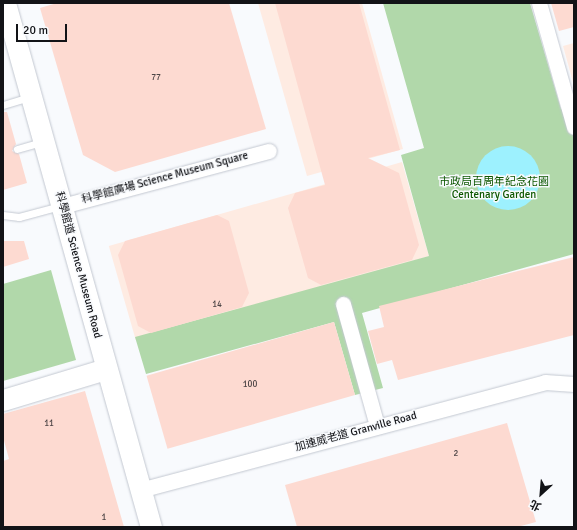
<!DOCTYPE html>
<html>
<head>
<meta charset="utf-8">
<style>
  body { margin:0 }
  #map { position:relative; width:577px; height:530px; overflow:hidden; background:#f8fafd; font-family:Signika,"Noto Sans TC",sans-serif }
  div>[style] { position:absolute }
  .commercial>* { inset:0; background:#feebe2; transform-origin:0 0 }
  .green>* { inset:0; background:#b1d8aa }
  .water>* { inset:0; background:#9df1fe }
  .round { border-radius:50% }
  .building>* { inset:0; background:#fddad1; transform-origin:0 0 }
  .roads { filter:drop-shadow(0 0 1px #c3c8d1) drop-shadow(0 0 1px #c3c8d1) }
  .lane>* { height:7px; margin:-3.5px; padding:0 3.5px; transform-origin:3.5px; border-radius:3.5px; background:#fff }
  .street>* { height:15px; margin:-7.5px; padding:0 7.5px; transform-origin:7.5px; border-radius:7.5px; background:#fff }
  .secondary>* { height:21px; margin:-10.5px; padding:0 10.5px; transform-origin:10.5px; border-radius:10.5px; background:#fff }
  span { translate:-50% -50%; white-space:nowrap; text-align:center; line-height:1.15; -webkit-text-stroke:3px #f8fafd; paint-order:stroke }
  .number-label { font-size:9px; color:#4d4546 }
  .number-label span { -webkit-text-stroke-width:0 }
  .street-label { font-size:11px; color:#121317 }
  .park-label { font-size:11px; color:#0d5700 }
  .frame { position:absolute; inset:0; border:4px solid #121317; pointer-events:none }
  .north { position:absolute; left:521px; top:474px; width:40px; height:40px; -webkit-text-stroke:3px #f8fafd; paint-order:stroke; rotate:206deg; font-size:11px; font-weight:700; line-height:16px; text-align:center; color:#121317 }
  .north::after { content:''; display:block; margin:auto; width:14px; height:18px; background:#121317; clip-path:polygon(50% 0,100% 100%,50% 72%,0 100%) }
  .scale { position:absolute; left:16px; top:24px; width:51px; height:18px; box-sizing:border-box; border:2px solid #121317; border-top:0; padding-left:5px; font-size:12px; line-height:14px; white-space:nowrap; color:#121317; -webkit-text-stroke:3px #f8fafd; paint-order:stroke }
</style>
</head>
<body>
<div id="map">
  <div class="commercial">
    <div style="clip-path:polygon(258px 3px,362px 3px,403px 149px,307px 176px)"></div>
    <div style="clip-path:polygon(574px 43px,574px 86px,563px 46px)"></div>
    <div style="left:402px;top:162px;width:98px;height:305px;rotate:74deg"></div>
  </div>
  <div class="green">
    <div style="clip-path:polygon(383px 3px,530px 3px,561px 109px,574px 106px,574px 254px,362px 313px,383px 388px,355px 395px,334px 322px,146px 374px,135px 337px,429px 256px,401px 155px,424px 148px)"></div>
    <div style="clip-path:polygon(51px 270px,76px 360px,3px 381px,3px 284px)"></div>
  </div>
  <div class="water">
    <div class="round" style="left:476px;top:146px;width:64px;height:64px"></div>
  </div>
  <div class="building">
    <div style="clip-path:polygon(57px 3px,229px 3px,266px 129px,115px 172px,83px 155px,40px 8px)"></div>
    <div style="clip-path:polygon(275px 3px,359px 3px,400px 150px,368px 158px,399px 173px,419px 245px,412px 260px,321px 285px,308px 278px,288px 208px,295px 193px,325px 185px)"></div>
    <div style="clip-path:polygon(551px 3px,574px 3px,574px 27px,559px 31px)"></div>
    <div style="clip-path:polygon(3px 112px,7px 112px,16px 144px,12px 151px,19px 154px,27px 183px,3px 190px)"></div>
    <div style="clip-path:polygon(217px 215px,229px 221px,249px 293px,242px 307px,151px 333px,138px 326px,118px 255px,125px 241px)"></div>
    <div style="clip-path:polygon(3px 241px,24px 241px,29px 259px,3px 267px)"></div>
    <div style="clip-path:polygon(574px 257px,574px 335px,398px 380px,392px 360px,377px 364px,368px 331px,384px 327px,379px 306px)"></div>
    <div style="left:334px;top:322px;width:76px;height:195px;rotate:74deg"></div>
    <div style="clip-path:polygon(85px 391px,124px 527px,3px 527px,3px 461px,9px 459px,3px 437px,3px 414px)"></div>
    <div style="clip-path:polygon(507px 423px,536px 522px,517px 527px,297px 527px,285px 485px)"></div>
  </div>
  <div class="roads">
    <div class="lane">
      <div style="left:3px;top:105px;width:28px;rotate:-17deg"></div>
      <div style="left:17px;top:149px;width:26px;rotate:-16deg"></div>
      <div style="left:3px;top:215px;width:16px;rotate:7deg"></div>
      <div style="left:19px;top:217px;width:42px;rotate:-15deg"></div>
    </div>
    <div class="street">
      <div style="left:539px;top:3px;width:129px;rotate:74.2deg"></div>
      <div style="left:62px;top:206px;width:214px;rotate:-14.9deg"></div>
      <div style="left:343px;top:304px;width:127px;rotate:74.4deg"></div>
      <div style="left:140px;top:490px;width:419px;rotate:-14.9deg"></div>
      <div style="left:545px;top:382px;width:29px;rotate:4deg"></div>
    </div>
    <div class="secondary">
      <div style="left:5px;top:3px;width:544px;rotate:74.43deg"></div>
      <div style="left:3px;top:400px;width:108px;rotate:-16.8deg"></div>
    </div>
  </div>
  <div class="number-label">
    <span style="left:156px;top:78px">77</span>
    <span style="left:217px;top:305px">14</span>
    <span style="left:250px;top:385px">100</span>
    <span style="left:49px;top:424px">11</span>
    <span style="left:456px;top:454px">2</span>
    <span style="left:104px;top:518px">1</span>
  </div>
  <div class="street-label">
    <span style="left:165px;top:178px;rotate:-15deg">科學館廣場 Science Museum Square</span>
    <span style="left:78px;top:265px;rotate:75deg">科學館道 Science Museum Road</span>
    <span style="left:356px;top:432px;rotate:-15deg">加連威老道 Granville Road</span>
  </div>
  <div class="park-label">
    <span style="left:494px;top:189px">市政局百周年紀念花園<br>Centenary Garden</span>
  </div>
  <div class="frame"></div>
  <div class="north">北</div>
  <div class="scale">20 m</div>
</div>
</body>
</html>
